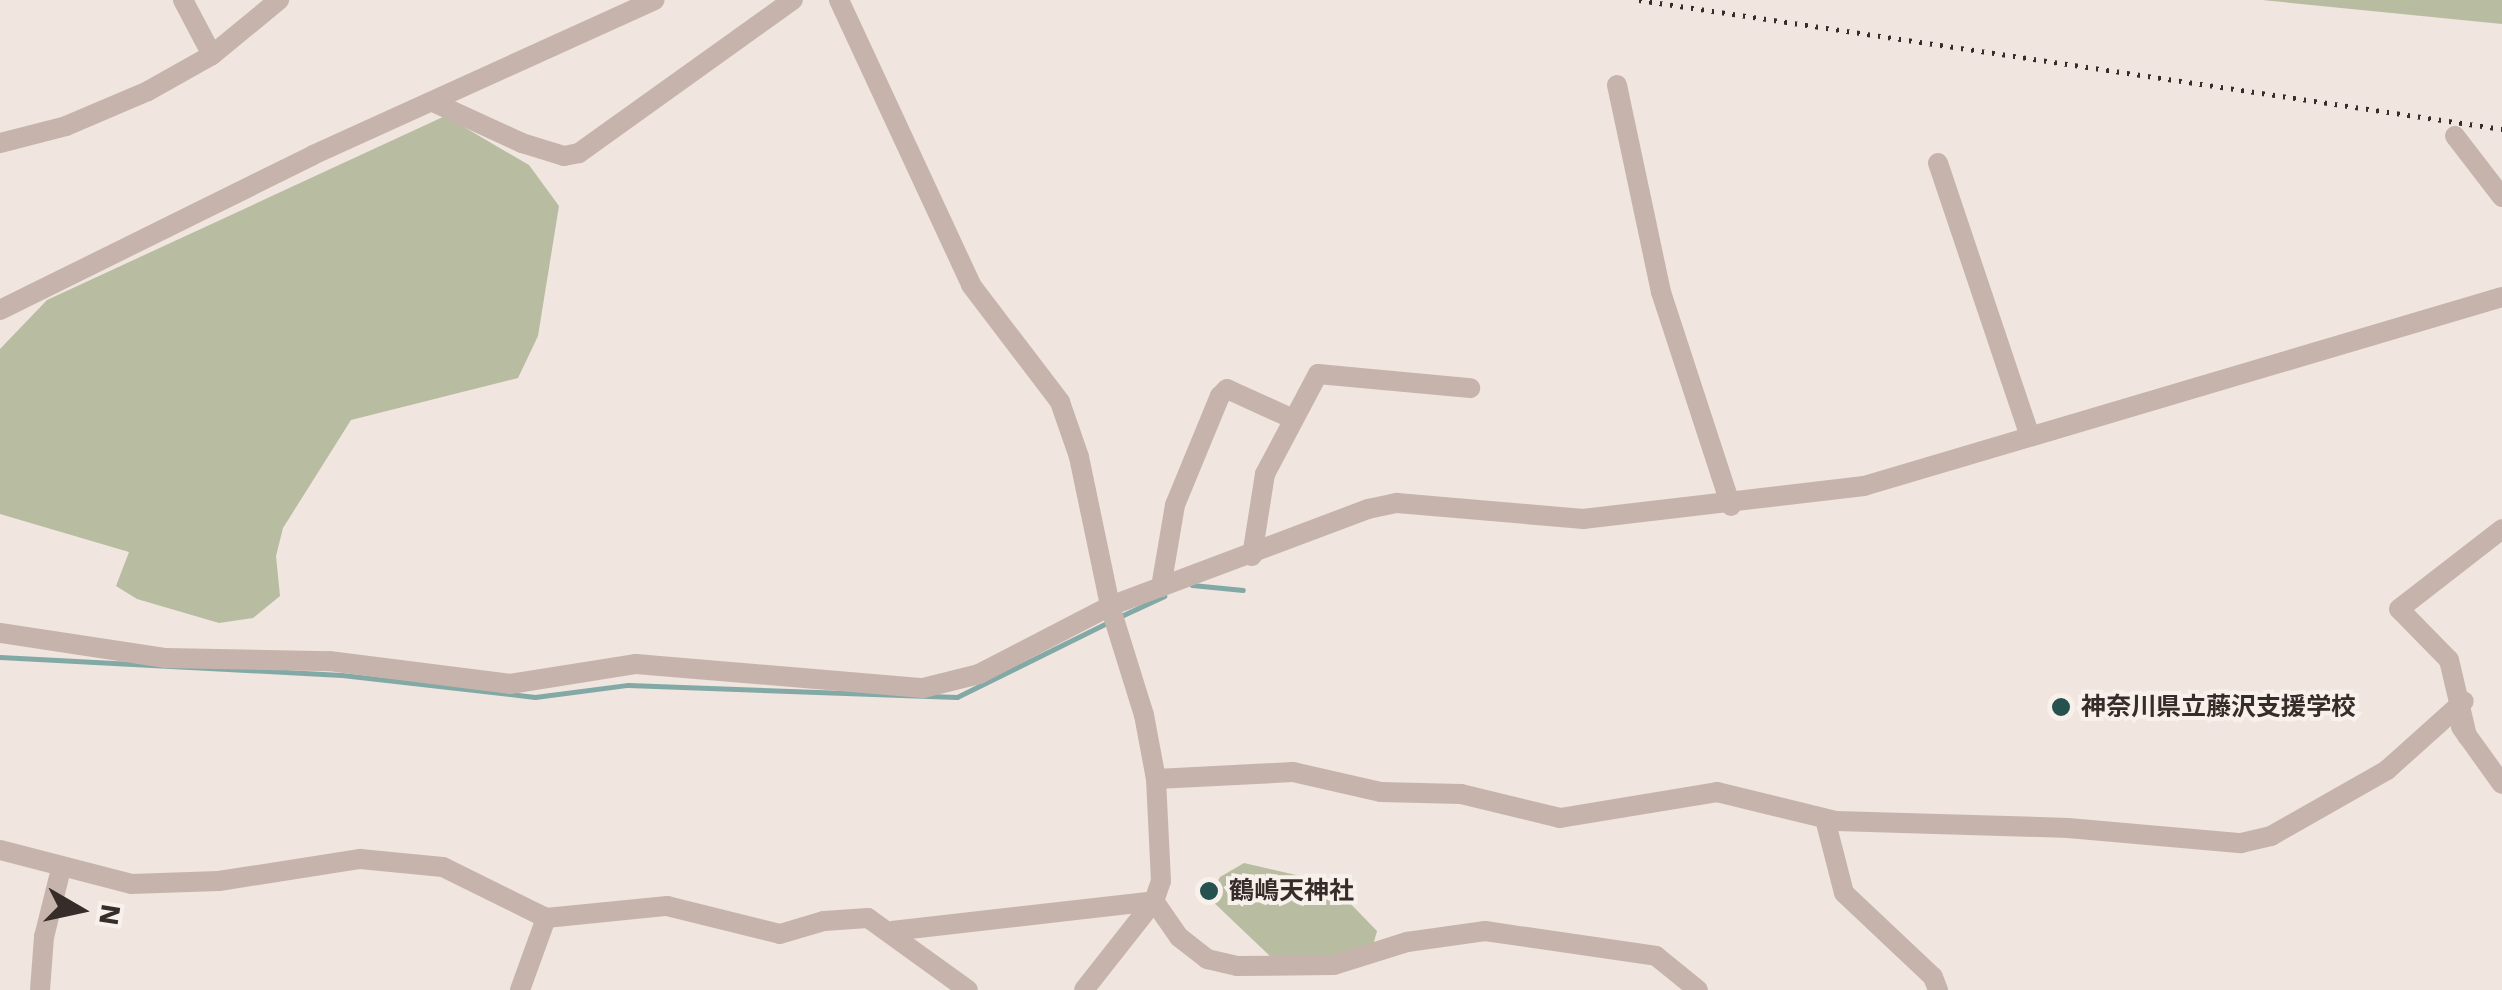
<!DOCTYPE html>
<html>
<head>
<meta charset="utf-8">
<style>
  body { margin:0 }
  #map { position:relative; width:2502px; height:990px; overflow:hidden; background:#f0e5df; font-family:"Work Sans","Noto Sans JP",sans-serif }
  div>[style] { position:absolute }
  .green>* { inset:0; background:#b8bda1 }
  .stream>* { height:5px; margin:-2.5px; padding:0 2.5px; transform-origin:2.5px; border-radius:2.5px; background:#82a9a5 }
  .minor>* { height:20px; margin:-10px; padding:0 10px; transform-origin:10px; border-radius:10px; background:#c6b4ac }
  .rail>* { height:5px; margin-top:-2.5px; transform-origin:0; background:repeating-linear-gradient(90deg,#362c2a 0 2.5px,transparent 0 10.5px) }
  .dots>* { width:28px; height:28px; translate:-50% -50%; box-sizing:border-box; border:5px solid #f8f0eb; border-radius:50% }
  span { translate:-50% -50%; white-space:nowrap; text-align:center; line-height:1.15; -webkit-text-stroke:8px #f8f0eb; paint-order:stroke }
  .poi-label { font-size:25px; color:#362c2a; font-weight:700 }
  .left { translate:0 -50%; text-align:left }
  .north { position:absolute; left:30px; top:860px; width:100px; height:100px; -webkit-text-stroke:8px #f8f0eb; paint-order:stroke; rotate:99deg; font-size:28px; font-weight:700; line-height:40px; text-align:center; color:#362c2a }
  .north::after { content:''; display:block; margin:auto; width:35px; height:45px; background:#362c2a; clip-path:polygon(50% 0,100% 100%,50% 72%,0 100%) }
</style>
</head>
<body>
<div id="map">
  <div class="green">
    <div style="clip-path:polygon(2262px 0,2502px 0,2502px 24px)"></div>
    <div style="clip-path:polygon(445px 116px,529px 165px,559px 206px,538px 336px,518px 378px,351px 420px,283px 528px,276px 556px,280px 596px,253px 618px,219px 623px,137px 599px,116px 586px,129px 552px,0 514px,0 349px,47px 300px)"></div>
    <div style="clip-path:polygon(1244px 863px,1309px 878px,1344px 897px,1377px 931px,1372px 949px,1342px 971px,1274px 960px,1209px 898px,1220px 877px)"></div>
  </div>
  <div class="stream">
    <div style="left:1192px;top:585px;width:51px;rotate:5.6deg"></div>
    <div style="left:1119px;top:617px;width:50px;rotate:-25deg"></div>
    <div style="left:0;top:657px;width:342px;rotate:3deg"></div>
    <div style="left:342px;top:675px;width:194px;rotate:6.5deg"></div>
    <div style="left:535px;top:697px;width:94px;rotate:-7.4deg"></div>
    <div style="left:628px;top:685px;width:329px;rotate:2.1deg"></div>
    <div style="left:957px;top:697px;width:167px;rotate:-26.3deg"></div>
  </div>
  <div class="minor">
    <div style="left:183px;top:0;width:62px;rotate:62.2deg"></div>
    <div style="left:839px;top:0;width:314px;rotate:65.1deg"></div>
    <div style="left:971px;top:285px;width:147px;rotate:52.7deg"></div>
    <div style="left:1060px;top:402px;width:58px;rotate:70.9deg"></div>
    <div style="left:1079px;top:457px;width:152px;rotate:78.2deg"></div>
    <div style="left:1110px;top:606px;width:114px;rotate:72.7deg"></div>
    <div style="left:1144px;top:715px;width:65px;rotate:79.4deg"></div>
    <div style="left:1156px;top:779px;width:102px;rotate:87.2deg"></div>
    <div style="left:1161px;top:881px;width:21px;rotate:109deg"></div>
    <div style="left:1154px;top:901px;width:113px;rotate:128.2deg"></div>
    <div style="left:1617px;top:85px;width:212px;rotate:78deg"></div>
    <div style="left:1661px;top:292px;width:225px;rotate:71.9deg"></div>
    <div style="left:435px;top:103px;width:96px;rotate:24.7deg"></div>
    <div style="left:522px;top:143px;width:44px;rotate:17.2deg"></div>
    <div style="left:564px;top:156px;width:15px;rotate:-11deg"></div>
    <div style="left:579px;top:153px;width:263px;rotate:-35.6deg"></div>
    <div style="left:2455px;top:136px;width:77px;rotate:52.4deg"></div>
    <div style="left:0;top:143px;width:68px;rotate:-14.4deg"></div>
    <div style="left:66px;top:126px;width:89px;rotate:-23.1deg"></div>
    <div style="left:148px;top:91px;width:73px;rotate:-29.4deg"></div>
    <div style="left:212px;top:55px;width:87px;rotate:-39.4deg"></div>
    <div style="left:1938px;top:163px;width:288px;rotate:71.4deg"></div>
    <div style="left:0;top:310px;width:349px;rotate:-26.3deg"></div>
    <div style="left:313px;top:155px;width:375px;rotate:-24.4deg"></div>
    <div style="left:1252px;top:556px;width:83px;rotate:-81deg"></div>
    <div style="left:1265px;top:474px;width:113px;rotate:-62.1deg"></div>
    <div style="left:1318px;top:374px;width:153px;rotate:5.3deg"></div>
    <div style="left:1161px;top:587px;width:83px;rotate:-80.3deg"></div>
    <div style="left:1175px;top:505px;width:118px;rotate:-67.6deg"></div>
    <div style="left:1220px;top:396px;width:10px;rotate:-45deg"></div>
    <div style="left:1227px;top:389px;width:72px;rotate:24.4deg"></div>
    <div style="left:0;top:633px;width:168px;rotate:8.6deg"></div>
    <div style="left:166px;top:658px;width:163px;rotate:1.1deg"></div>
    <div style="left:329px;top:661px;width:182px;rotate:7.2deg"></div>
    <div style="left:510px;top:684px;width:128px;rotate:-9deg"></div>
    <div style="left:636px;top:664px;width:288px;rotate:4.8deg"></div>
    <div style="left:923px;top:688px;width:58px;rotate:-14deg"></div>
    <div style="left:979px;top:674px;width:148px;rotate:-27.4deg"></div>
    <div style="left:1110px;top:606px;width:276px;rotate:-20.6deg"></div>
    <div style="left:1368px;top:509px;width:30px;rotate:-12deg"></div>
    <div style="left:1397px;top:503px;width:187px;rotate:4.9deg"></div>
    <div style="left:1583px;top:519px;width:283px;rotate:-6.7deg"></div>
    <div style="left:1864px;top:486px;width:665px;rotate:-16.5deg"></div>
    <div style="left:2461px;top:727px;width:70px;rotate:54.3deg"></div>
    <div style="left:2467px;top:736px;width:78px;rotate:-103.3deg"></div>
    <div style="left:2449px;top:660px;width:71px;rotate:-134.4deg"></div>
    <div style="left:2399px;top:609px;width:130px;rotate:-37.8deg"></div>
    <div style="left:1156px;top:779px;width:137px;rotate:-2.9deg"></div>
    <div style="left:1293px;top:772px;width:90px;rotate:12.8deg"></div>
    <div style="left:1381px;top:792px;width:80px;rotate:1.4deg"></div>
    <div style="left:1461px;top:794px;width:102px;rotate:13.6deg"></div>
    <div style="left:1560px;top:818px;width:159px;rotate:-9.4deg"></div>
    <div style="left:1717px;top:792px;width:122px;rotate:13.7deg"></div>
    <div style="left:1836px;top:821px;width:232px;rotate:1.7deg"></div>
    <div style="left:2068px;top:828px;width:174px;rotate:5deg"></div>
    <div style="left:2241px;top:843px;width:31px;rotate:-13deg"></div>
    <div style="left:2271px;top:836px;width:133px;rotate:-29.6deg"></div>
    <div style="left:2387px;top:770px;width:103px;rotate:-41.9deg"></div>
    <div style="left:1825px;top:819px;width:76px;rotate:75.6deg"></div>
    <div style="left:1844px;top:893px;width:122px;rotate:43.3deg"></div>
    <div style="left:1933px;top:977px;width:14px;rotate:69deg"></div>
    <div style="left:0;top:850px;width:135px;rotate:14.5deg"></div>
    <div style="left:131px;top:884px;width:88px;rotate:-2deg"></div>
    <div style="left:219px;top:881px;width:143px;rotate:-8.9deg"></div>
    <div style="left:360px;top:859px;width:83px;rotate:5.5deg"></div>
    <div style="left:443px;top:867px;width:115px;rotate:26.3deg"></div>
    <div style="left:546px;top:918px;width:122px;rotate:-5.7deg"></div>
    <div style="left:667px;top:906px;width:116px;rotate:13.9deg"></div>
    <div style="left:780px;top:934px;width:46px;rotate:-16.5deg"></div>
    <div style="left:824px;top:921px;width:44px;rotate:-3.9deg"></div>
    <div style="left:868px;top:918px;width:123px;rotate:35.8deg"></div>
    <div style="left:892px;top:931px;width:264px;rotate:-6.5deg"></div>
    <div style="left:1154px;top:901px;width:44px;rotate:55.2deg"></div>
    <div style="left:1179px;top:937px;width:36px;rotate:38deg"></div>
    <div style="left:1207px;top:959px;width:31px;rotate:13deg"></div>
    <div style="left:1237px;top:966px;width:97px;rotate:-0.6deg"></div>
    <div style="left:1334px;top:965px;width:77px;rotate:-17.5deg"></div>
    <div style="left:1407px;top:942px;width:79px;rotate:-8deg"></div>
    <div style="left:1485px;top:931px;width:173px;rotate:8.3deg"></div>
    <div style="left:1656px;top:956px;width:54px;rotate:39deg"></div>
    <div style="left:40px;top:990px;width:53px;rotate:-85.7deg"></div>
    <div style="left:44px;top:937px;width:70px;rotate:-76deg"></div>
    <div style="left:520px;top:990px;width:77px;rotate:-70.1deg"></div>
  </div>
  <div class="rail">
    <div style="left:1639px;top:0;width:873px;rotate:8.5deg"></div>
  </div>
  <div class="dots">
    <div style="left:2061px;top:707px;background:#25524e"></div>
    <div style="left:1209px;top:891px;background:#25524e"></div>
  </div>
  <div class="poi-label">
    <span class="left" style="left:2081px;top:707px">神奈川県立藤沢支援学校</span>
    <span class="left" style="left:1229px;top:891px">鶴嶋天神社</span>
  </div>
  <div class="north">N</div>
</div>
</body>
</html>
